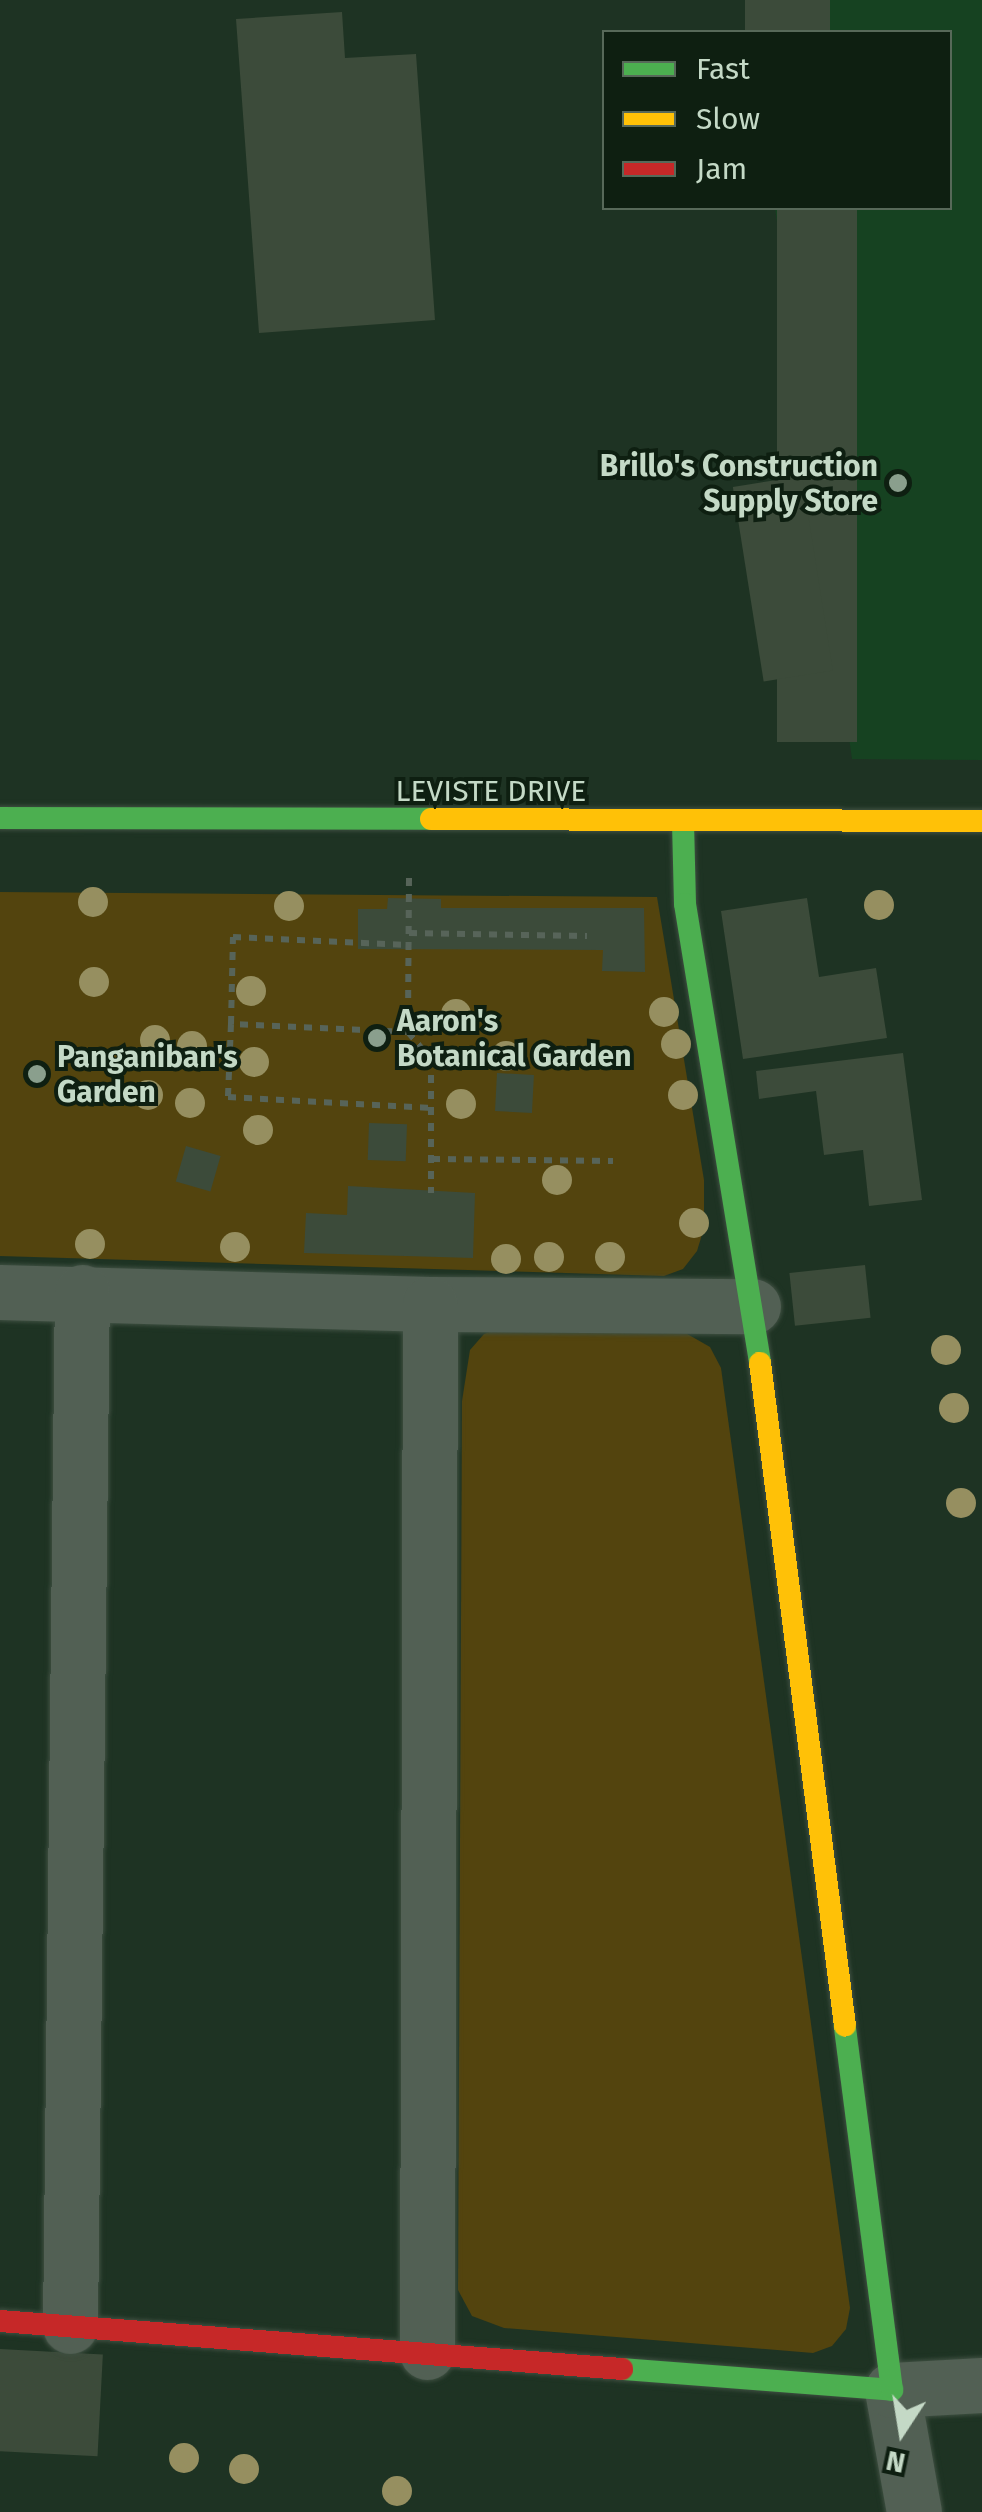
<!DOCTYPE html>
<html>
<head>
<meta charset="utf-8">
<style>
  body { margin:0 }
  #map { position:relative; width:982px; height:2512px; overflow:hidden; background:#1e3323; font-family:"Fira Sans",sans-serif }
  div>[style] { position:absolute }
  .built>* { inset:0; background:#164221 }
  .green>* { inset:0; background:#53440e }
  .building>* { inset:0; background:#3c4b3a; transform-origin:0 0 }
  .path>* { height:6px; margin-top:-3px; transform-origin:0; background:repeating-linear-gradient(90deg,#576459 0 8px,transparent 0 16px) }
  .roads { filter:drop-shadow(0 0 2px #3e4f41) drop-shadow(0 0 2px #3e4f41) }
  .street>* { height:55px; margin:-27.5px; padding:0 27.5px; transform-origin:27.5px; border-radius:27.5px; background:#526054 }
  .fast>* { height:22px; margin:-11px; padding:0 11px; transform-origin:11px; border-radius:11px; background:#4caf50 }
  .slow>* { height:22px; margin:-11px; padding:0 11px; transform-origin:11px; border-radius:11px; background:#ffc107 }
  .jam>* { height:22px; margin:-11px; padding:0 11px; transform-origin:11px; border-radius:11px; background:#c62828 }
  .trees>* { width:30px; height:30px; margin:-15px; border-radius:50%; background:#968f60 }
  .dots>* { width:28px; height:28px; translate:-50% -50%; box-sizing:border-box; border:5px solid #0e1f11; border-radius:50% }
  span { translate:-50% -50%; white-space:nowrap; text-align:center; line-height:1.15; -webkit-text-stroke:8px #0e1f11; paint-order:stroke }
  .poi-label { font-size:30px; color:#c4d9c6; font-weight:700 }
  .right { translate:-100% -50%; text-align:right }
  .left { translate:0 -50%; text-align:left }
  .street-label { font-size:30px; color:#c4d9c6 }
  .legend { position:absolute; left:602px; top:30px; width:350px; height:180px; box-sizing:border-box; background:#0e1f11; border:2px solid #576959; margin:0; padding:12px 18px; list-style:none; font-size:30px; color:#c4d9c6 }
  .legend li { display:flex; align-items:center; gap:20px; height:50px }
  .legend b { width:50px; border:2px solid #576959 }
  .north { position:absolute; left:852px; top:2382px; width:100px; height:100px; -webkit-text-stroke:8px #0e1f11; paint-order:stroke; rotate:192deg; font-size:28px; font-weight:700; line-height:40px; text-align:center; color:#c4d9c6 }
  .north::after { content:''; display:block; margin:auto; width:35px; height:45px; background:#c4d9c6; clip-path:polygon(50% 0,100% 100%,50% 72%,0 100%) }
</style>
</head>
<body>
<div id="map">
  <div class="built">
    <div style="clip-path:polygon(746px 0,982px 0,982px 760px,852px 759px,775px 208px,950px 208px,950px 32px,750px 32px)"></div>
  </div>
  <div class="green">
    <div style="clip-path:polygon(0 892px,657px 897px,704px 1180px,704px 1228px,697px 1251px,683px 1269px,664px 1276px,0 1256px)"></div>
    <div style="clip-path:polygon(501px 1327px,682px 1331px,710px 1347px,721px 1368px,850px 2308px,846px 2329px,832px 2346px,813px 2353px,504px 2328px,472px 2316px,458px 2290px,462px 1401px,470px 1350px,484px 1334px)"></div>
  </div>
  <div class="building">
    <div style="left:745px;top:0;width:85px;height:32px"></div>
    <div style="clip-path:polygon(342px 12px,345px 58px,416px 54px,435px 320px,259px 333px,236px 19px)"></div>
    <div style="left:777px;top:208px;width:80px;height:534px"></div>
    <div style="left:802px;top:476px;width:197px;height:70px;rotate:81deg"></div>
    <div style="clip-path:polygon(388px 898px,441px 899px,441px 908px,644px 908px,645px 972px,602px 971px,603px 950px,358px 949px,358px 909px,387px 909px)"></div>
    <div style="clip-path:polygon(807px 898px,819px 977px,876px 968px,887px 1038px,743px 1059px,721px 911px)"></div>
    <div style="clip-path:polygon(903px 1053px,922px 1200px,869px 1206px,863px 1150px,824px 1155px,816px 1091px,759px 1099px,756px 1071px)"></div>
    <div style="left:497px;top:1073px;width:37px;height:38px;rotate:3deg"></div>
    <div style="left:369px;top:1123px;width:38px;height:37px;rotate:2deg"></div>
    <div style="left:186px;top:1146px;width:36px;height:37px;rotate:16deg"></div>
    <div style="clip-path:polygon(348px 1186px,475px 1193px,473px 1258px,304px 1253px,306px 1213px,347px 1215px)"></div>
    <div style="left:865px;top:1265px;width:53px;height:76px;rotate:84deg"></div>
    <div style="left:0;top:2349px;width:103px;height:102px;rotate:3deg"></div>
  </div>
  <div class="path">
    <div style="left:409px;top:878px;width:154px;rotate:90.4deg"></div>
    <div style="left:408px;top:1032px;width:35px;rotate:50deg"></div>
    <div style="left:431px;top:1059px;width:134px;rotate:90deg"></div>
    <div style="left:409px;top:933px;width:178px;rotate:1deg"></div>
    <div style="left:231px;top:1024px;width:87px;rotate:-88.7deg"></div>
    <div style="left:233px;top:937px;width:175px;rotate:2.6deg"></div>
    <div style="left:408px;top:1032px;width:177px;rotate:-177.4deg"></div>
    <div style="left:231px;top:1024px;width:73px;rotate:92.4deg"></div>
    <div style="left:228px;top:1097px;width:204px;rotate:3.1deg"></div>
    <div style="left:432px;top:1159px;width:181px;rotate:0.6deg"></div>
  </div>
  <div class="roads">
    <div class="street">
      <div style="left:0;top:1292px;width:430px;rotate:1.6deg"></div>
      <div style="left:430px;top:1304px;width:323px;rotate:0.4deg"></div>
      <div style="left:70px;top:2326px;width:1034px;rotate:-89.34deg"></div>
      <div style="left:427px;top:2352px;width:1048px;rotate:-89.84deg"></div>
      <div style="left:914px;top:2512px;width:124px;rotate:-100.2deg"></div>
      <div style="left:892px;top:2390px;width:90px;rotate:-3.2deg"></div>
    </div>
    <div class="fast">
      <div style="left:0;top:818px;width:431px;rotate:0.1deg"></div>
      <div style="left:683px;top:822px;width:82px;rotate:88.6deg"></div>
      <div style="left:685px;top:904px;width:465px;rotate:80.7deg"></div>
      <div style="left:622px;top:2369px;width:271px;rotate:4.4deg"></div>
      <div style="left:892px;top:2390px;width:367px;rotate:-97.4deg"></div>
    </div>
    <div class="slow">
      <div style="left:431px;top:819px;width:551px;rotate:0.21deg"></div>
      <div style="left:760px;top:1363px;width:668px;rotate:82.69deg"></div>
    </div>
    <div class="jam">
      <div style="left:0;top:2321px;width:624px;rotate:4.41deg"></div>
    </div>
  </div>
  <div class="trees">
    <div style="left:93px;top:902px"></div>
    <div style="left:879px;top:905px"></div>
    <div style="left:289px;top:906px"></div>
    <div style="left:94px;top:982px"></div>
    <div style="left:251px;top:991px"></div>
    <div style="left:664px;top:1012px"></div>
    <div style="left:456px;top:1014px"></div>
    <div style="left:155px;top:1040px"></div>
    <div style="left:676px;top:1044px"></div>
    <div style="left:192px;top:1046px"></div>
    <div style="left:506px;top:1056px"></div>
    <div style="left:254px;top:1062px"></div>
    <div style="left:148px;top:1095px"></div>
    <div style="left:683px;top:1095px"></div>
    <div style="left:190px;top:1103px"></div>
    <div style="left:461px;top:1104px"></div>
    <div style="left:258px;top:1130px"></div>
    <div style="left:557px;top:1180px"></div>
    <div style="left:694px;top:1223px"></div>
    <div style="left:90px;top:1244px"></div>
    <div style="left:235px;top:1247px"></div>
    <div style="left:549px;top:1257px"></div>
    <div style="left:610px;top:1257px"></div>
    <div style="left:506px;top:1259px"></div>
    <div style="left:946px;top:1350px"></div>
    <div style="left:954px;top:1408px"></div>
    <div style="left:961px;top:1503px"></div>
    <div style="left:184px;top:2458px"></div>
    <div style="left:244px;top:2469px"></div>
    <div style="left:397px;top:2491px"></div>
  </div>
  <div class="dots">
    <div style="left:898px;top:483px;background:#8a9f8d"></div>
    <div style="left:377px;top:1038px;background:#8a9f8d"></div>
    <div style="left:37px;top:1074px;background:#8a9f8d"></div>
  </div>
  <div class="poi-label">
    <span class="right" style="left:878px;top:483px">Brillo's Construction<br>Supply Store</span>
    <span class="left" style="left:397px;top:1038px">Aaron's<br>Botanical Garden</span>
    <span class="left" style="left:57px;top:1074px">Panganiban's<br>Garden</span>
  </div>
  <div class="street-label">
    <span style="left:491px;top:791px">LEVISTE DRIVE</span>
  </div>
  <ul class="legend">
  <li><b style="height:12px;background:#4caf50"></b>Fast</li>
  <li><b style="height:12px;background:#ffc107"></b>Slow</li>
  <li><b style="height:12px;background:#c62828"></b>Jam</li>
  </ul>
  <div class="north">N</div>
</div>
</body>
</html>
